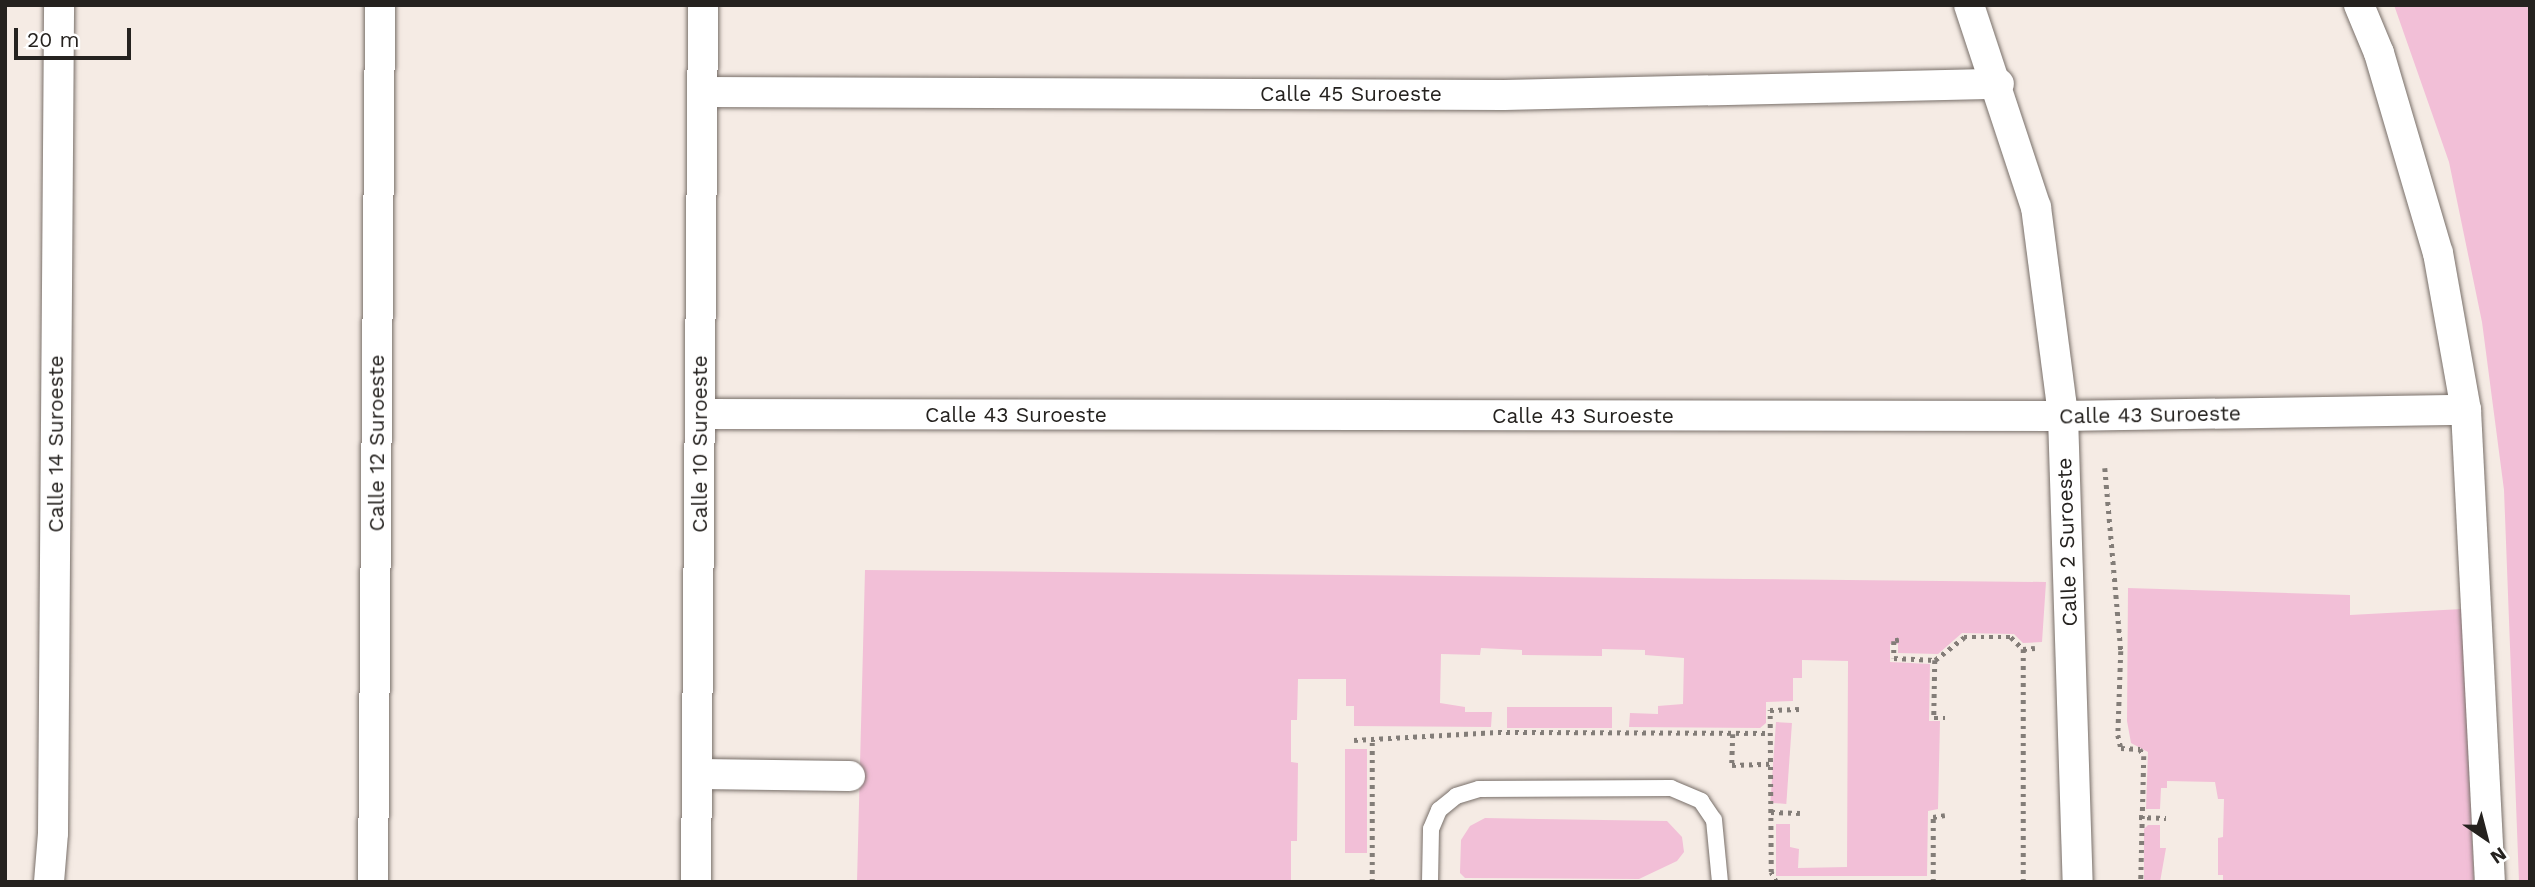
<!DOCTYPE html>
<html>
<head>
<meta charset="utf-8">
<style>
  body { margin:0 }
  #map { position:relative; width:2535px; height:887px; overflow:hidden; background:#f5ebe4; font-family:"Work Sans",sans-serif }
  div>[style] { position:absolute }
  .green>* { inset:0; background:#f2bfd7; transform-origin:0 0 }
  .path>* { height:4.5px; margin-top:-2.25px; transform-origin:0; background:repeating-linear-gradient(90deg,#837d78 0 3.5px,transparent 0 8.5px) }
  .roads { filter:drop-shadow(0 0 2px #786f69) drop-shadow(0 0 2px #786f69) }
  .lane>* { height:16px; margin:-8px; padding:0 8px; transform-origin:8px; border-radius:8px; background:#fff }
  .street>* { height:30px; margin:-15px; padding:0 15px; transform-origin:15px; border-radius:15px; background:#fff }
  span { translate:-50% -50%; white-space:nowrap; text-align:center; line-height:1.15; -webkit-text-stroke:5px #fff; paint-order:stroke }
  .street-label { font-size:21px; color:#25221f }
  .frame { position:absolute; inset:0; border:7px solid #25221f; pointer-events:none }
  .north { position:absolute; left:2451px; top:803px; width:70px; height:70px; -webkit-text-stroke:5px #fff; paint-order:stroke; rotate:145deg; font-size:19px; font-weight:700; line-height:28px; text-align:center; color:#25221f }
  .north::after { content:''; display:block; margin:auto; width:24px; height:32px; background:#25221f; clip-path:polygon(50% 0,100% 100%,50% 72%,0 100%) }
  .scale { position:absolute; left:14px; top:28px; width:117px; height:32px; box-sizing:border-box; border:4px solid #25221f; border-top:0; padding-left:9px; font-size:21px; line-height:24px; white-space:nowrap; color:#25221f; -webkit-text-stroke:5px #fff; paint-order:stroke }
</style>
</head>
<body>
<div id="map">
  <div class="green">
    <div style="clip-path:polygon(2394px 5px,2530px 5px,2530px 882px,2519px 882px,2504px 490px,2482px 322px,2449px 162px)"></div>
    <div style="clip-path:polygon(865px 570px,1745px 579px,2046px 582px,2042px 642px,2023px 643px,2014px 634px,1962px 633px,1938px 654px,1898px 653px,1898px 644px,1890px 644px,1890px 662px,1930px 664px,1929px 721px,1940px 721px,1938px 809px,1928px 811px,1927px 876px,1776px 876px,1776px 824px,1790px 824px,1790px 847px,1799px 849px,1798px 868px,1847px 867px,1848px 661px,1802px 660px,1802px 678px,1793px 678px,1793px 701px,1766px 702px,1766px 723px,1760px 728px,1629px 727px,1630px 713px,1658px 714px,1658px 706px,1683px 704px,1684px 658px,1645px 655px,1645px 650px,1602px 649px,1602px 656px,1522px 655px,1522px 650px,1481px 648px,1480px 655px,1441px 654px,1440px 703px,1465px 707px,1465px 712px,1492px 712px,1491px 727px,1354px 726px,1354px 706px,1346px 706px,1346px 679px,1298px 679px,1297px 720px,1291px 720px,1291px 762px,1298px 763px,1297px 841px,1291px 841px,1291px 882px,857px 882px)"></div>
    <div style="clip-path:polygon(2128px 588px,2350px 595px,2350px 615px,2462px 609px,2474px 882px,2223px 882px,2223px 875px,2218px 875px,2218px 838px,2223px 837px,2224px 799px,2218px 799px,2215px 782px,2167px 781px,2167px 788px,2161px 788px,2160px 809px,2146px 809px,2148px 752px,2131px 743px,2127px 721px)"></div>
    <div style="left:1507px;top:707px;width:105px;height:21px"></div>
    <div style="left:1776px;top:722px;width:16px;height:81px;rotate:4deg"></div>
    <div style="left:1345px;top:749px;width:22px;height:104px"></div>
    <div style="clip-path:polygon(1485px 818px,1667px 821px,1682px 837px,1684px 852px,1677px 861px,1639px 879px,1465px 878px,1460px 873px,1461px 840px,1470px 826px)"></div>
    <div style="clip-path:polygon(2148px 825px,2160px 825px,2160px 848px,2166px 848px,2160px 882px,2144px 882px,2144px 829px)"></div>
  </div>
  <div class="path">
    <div style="left:2105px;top:468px;width:184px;rotate:85deg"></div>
    <div style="left:2121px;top:651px;width:84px;rotate:92deg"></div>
    <div style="left:2118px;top:735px;width:13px;rotate:77deg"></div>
    <div style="left:2121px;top:748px;width:19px;rotate:3deg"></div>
    <div style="left:2140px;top:749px;width:8px;rotate:60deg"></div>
    <div style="left:2144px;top:756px;width:126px;rotate:91.4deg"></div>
    <div style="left:1899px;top:640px;width:5px;rotate:169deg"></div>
    <div style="left:1894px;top:641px;width:17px;rotate:90deg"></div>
    <div style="left:1894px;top:658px;width:41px;rotate:2.8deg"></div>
    <div style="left:1935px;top:660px;width:37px;rotate:-38deg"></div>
    <div style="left:1964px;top:637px;width:47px"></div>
    <div style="left:2011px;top:637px;width:17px;rotate:45deg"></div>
    <div style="left:2023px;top:649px;width:12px;rotate:-5deg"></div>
    <div style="left:1935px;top:660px;width:58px;rotate:91deg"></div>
    <div style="left:1934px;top:718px;width:11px"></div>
    <div style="left:1733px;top:734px;width:31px;rotate:92deg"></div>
    <div style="left:1732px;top:765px;width:38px;rotate:-2deg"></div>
    <div style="left:1354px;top:740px;width:144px;rotate:-3.2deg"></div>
    <div style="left:1498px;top:732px;width:272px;rotate:0.2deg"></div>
    <div style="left:1771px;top:812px;width:29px;rotate:2deg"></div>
    <div style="left:2139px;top:817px;width:27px;rotate:2deg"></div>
    <div style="left:1372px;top:882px;width:143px;rotate:-90deg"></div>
    <div style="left:1776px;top:882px;width:11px;rotate:-117deg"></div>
    <div style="left:1771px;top:872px;width:162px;rotate:-90.4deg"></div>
    <div style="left:1770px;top:710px;width:29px;rotate:-2deg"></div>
    <div style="left:1933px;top:882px;width:65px;rotate:-90deg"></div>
    <div style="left:1933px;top:817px;width:12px;rotate:-9deg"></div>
    <div style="left:2023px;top:882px;width:233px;rotate:-90deg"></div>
  </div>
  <div class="roads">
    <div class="lane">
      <div style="left:1430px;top:882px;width:53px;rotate:-88.9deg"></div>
      <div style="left:1431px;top:829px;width:21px;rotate:-67deg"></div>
      <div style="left:1439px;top:810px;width:22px;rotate:-39deg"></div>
      <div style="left:1456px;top:796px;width:24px;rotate:-17deg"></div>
      <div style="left:1479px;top:789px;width:192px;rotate:-0.3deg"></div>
      <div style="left:1671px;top:788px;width:33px;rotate:23deg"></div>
      <div style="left:1701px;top:801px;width:23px;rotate:56deg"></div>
      <div style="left:1714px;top:820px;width:62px;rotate:84.5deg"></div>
    </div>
    <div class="street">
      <div style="left:1969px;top:5px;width:213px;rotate:71.7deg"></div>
      <div style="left:2036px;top:207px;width:211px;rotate:82.6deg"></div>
      <div style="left:2063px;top:416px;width:466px;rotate:88.2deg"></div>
      <div style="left:2359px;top:5px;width:52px;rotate:67.4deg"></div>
      <div style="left:2379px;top:53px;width:209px;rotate:73.6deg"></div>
      <div style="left:2438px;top:253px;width:159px;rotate:79.9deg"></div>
      <div style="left:2466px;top:410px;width:473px;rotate:87.1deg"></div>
      <div style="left:703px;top:92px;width:801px;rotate:0.21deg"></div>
      <div style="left:1504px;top:95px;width:495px;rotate:-1.3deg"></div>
      <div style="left:700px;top:414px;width:1363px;rotate:0.08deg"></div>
      <div style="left:2063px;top:416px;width:403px;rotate:-0.9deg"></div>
      <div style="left:698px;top:774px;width:152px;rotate:0.8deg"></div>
      <div style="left:49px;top:882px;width:49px;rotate:-85.3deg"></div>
      <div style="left:53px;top:833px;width:828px;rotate:-89.58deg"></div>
      <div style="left:373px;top:882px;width:877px;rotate:-89.54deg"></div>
      <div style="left:696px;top:882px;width:877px;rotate:-89.54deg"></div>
    </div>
  </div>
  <div class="street-label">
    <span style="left:1351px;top:94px">Calle 45 Suroeste</span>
    <span style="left:1016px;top:415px">Calle 43 Suroeste</span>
    <span style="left:2150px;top:415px;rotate:-1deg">Calle 43 Suroeste</span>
    <span style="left:1583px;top:416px">Calle 43 Suroeste</span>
    <span style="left:377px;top:443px;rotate:-90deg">Calle 12 Suroeste</span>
    <span style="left:56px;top:444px;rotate:-90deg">Calle 14 Suroeste</span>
    <span style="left:700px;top:444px;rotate:-90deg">Calle 10 Suroeste</span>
    <span style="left:2067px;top:542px;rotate:-92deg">Calle 2 Suroeste</span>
  </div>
  <div class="frame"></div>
  <div class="north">N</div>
  <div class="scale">20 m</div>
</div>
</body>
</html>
